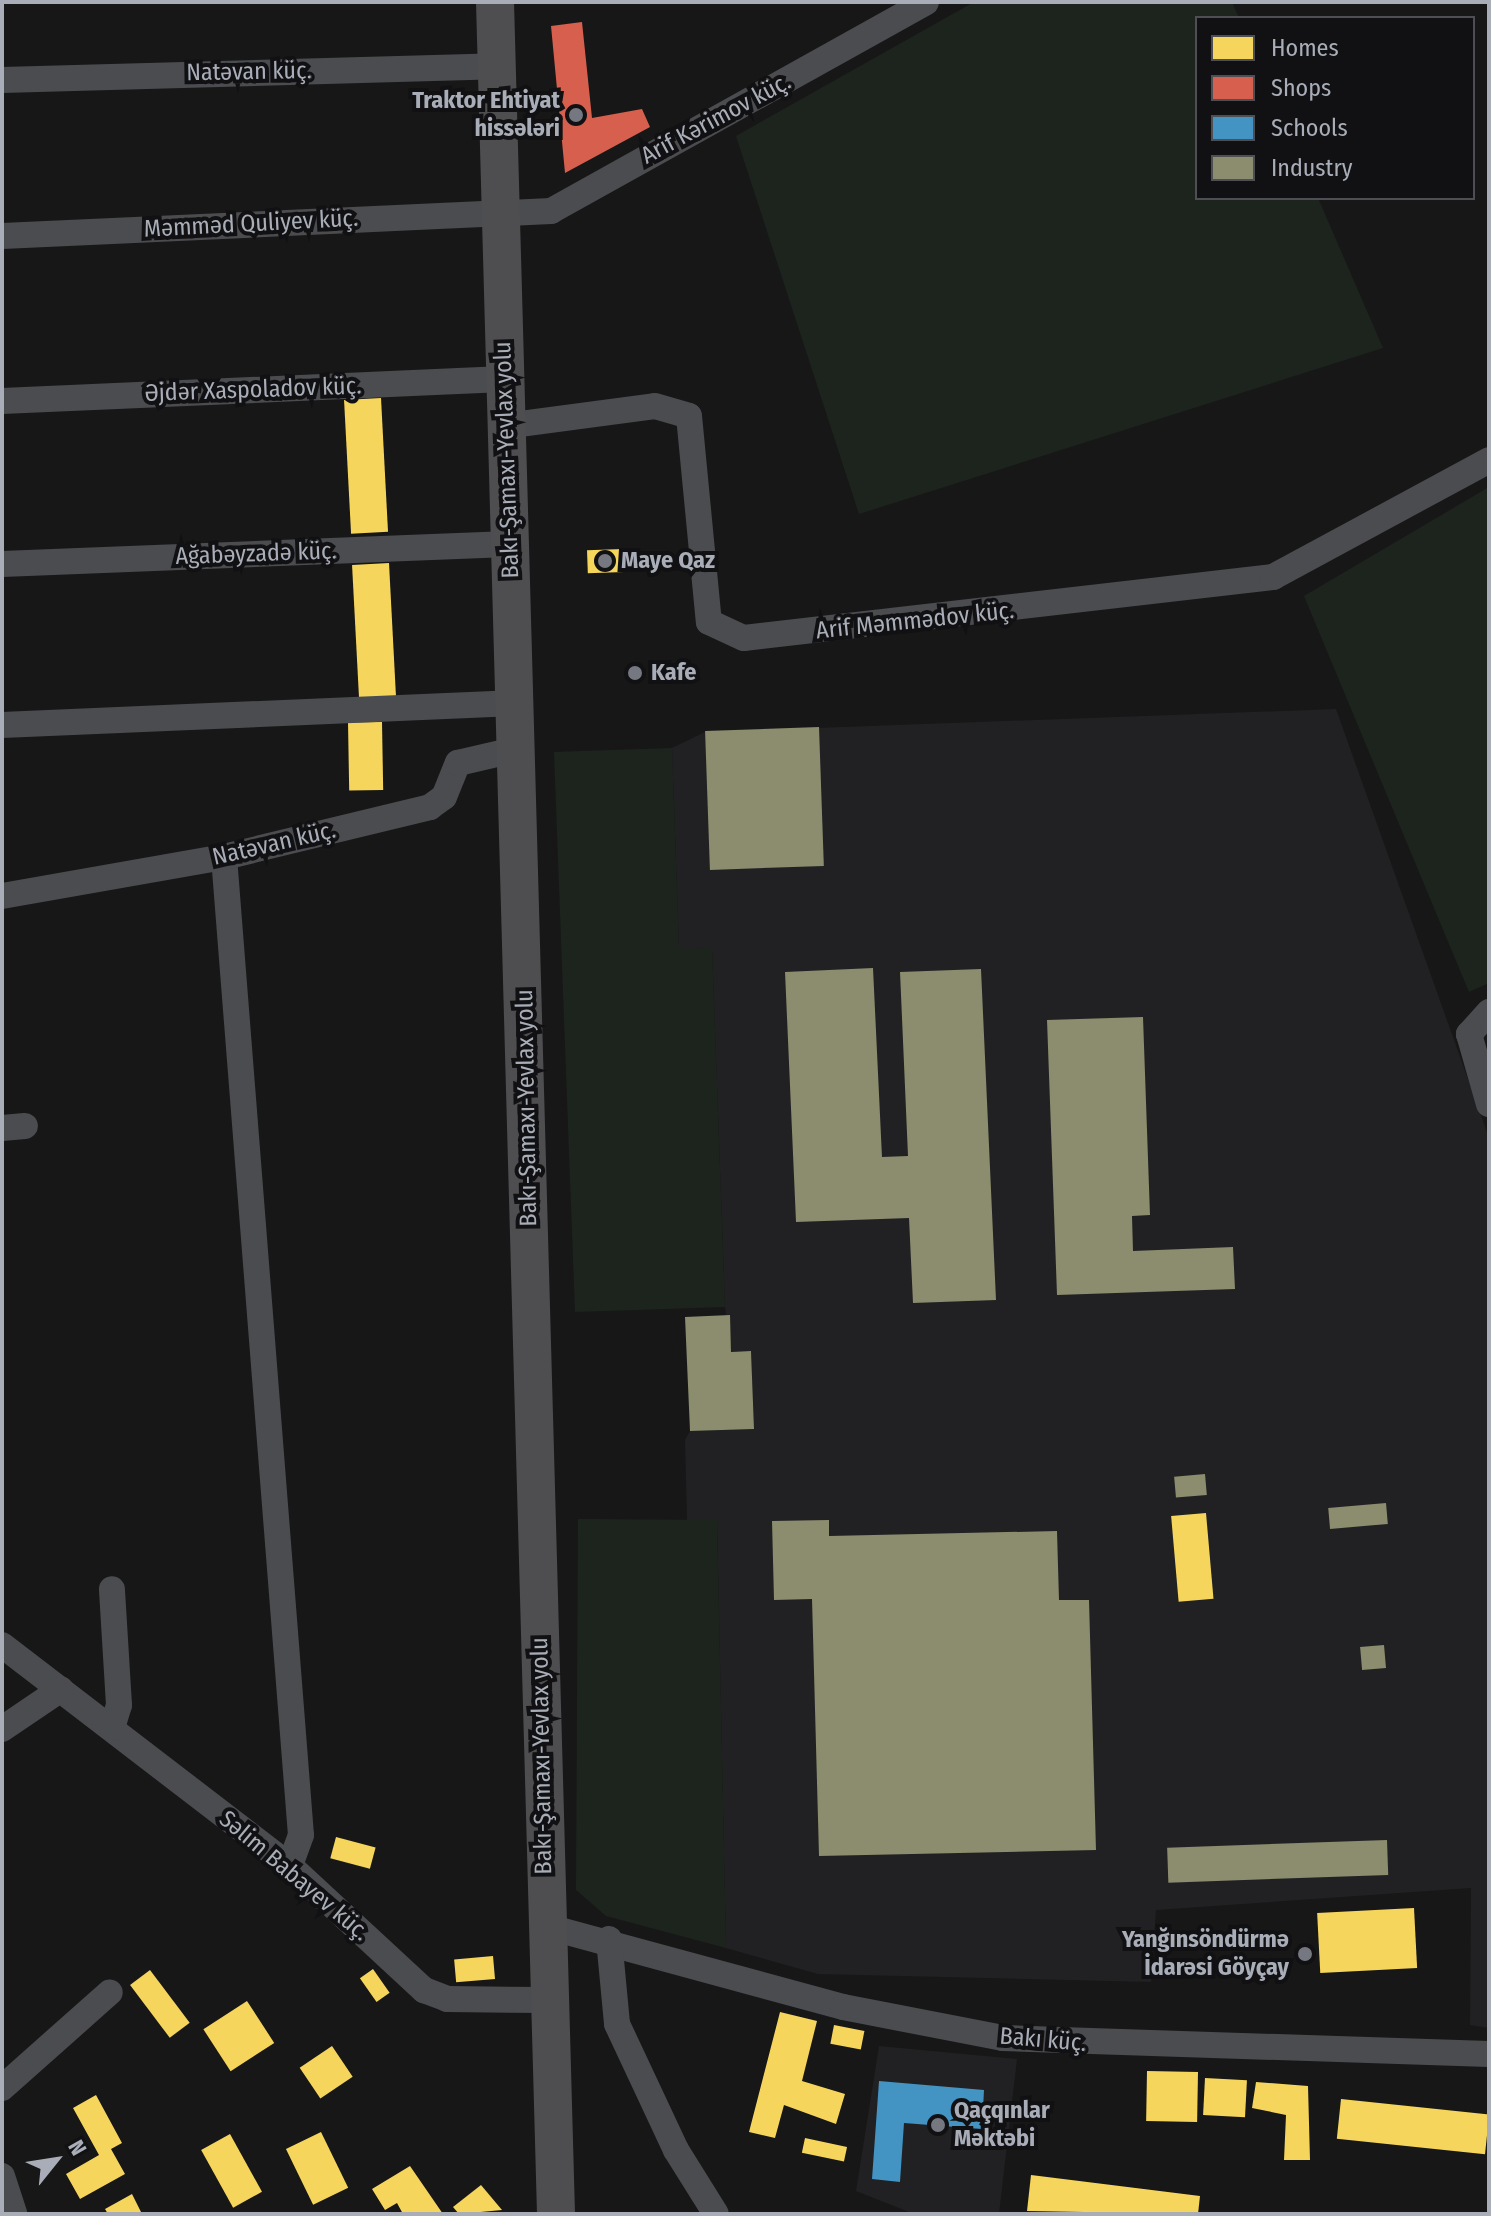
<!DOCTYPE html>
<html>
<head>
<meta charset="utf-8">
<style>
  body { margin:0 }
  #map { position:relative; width:1491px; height:2216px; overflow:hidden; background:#171717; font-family:"Fira Sans Condensed",sans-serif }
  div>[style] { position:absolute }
  .built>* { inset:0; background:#212123 }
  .green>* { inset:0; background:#1d241e }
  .homes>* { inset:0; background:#f6d55c; transform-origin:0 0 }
  .shops>* { inset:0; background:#d6604d }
  .schools>* { inset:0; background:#4393c3 }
  .industry>* { inset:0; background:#8c8c6e; transform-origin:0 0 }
  .minor>* { height:26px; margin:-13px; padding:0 13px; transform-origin:13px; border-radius:13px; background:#4b4c50 }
  .highway>* { height:38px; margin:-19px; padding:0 19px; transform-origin:19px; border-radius:19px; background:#4e4e51 }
  .dots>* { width:22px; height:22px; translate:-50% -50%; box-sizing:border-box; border:4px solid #111113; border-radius:50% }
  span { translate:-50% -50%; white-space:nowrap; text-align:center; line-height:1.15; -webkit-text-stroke:8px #111113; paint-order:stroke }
  .street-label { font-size:24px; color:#a8adb8 }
  .poi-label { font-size:24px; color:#a8adb8; font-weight:700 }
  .right { translate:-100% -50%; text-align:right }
  .left { translate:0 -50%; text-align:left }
  .frame { position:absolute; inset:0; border:4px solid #a8adb8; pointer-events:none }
  .legend { position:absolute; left:1195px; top:16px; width:280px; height:184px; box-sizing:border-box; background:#111113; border:2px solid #4d4f55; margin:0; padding:10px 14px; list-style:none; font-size:24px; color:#a8adb8 }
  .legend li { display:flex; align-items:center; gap:16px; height:40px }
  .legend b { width:40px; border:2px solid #4d4f55 }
  .north { position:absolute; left:16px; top:2120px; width:80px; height:80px; -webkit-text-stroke:6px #111113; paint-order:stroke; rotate:60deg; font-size:22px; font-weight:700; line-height:32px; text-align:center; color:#a8adb8 }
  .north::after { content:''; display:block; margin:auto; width:28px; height:36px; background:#a8adb8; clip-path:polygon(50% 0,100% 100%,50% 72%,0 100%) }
</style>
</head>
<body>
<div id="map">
  <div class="built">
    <div style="clip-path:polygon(1336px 709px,1489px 1138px,1489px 2028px,1470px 2025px,1471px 1888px,1156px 1910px,1151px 1982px,818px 1974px,726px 1948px,717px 1520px,687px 1520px,685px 1440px,690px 1431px,754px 1429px,751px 1351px,731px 1352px,725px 1307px,712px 949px,679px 949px,672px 748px,705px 732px)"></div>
    <div style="clip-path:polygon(879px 2046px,1017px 2059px,999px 2214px,914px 2214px,856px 2191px)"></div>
  </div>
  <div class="green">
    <div style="clip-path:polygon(974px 2px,1232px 2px,1239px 18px,1197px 18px,1197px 198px,1318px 198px,1383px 348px,859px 514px,736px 136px)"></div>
    <div style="clip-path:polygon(1489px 487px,1489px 983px,1469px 992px,1304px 596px)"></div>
    <div style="clip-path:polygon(672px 748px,679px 949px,712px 948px,725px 1307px,575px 1312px,554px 752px)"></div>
    <div style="clip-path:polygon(578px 1519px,717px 1520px,726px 1948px,606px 1916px,576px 1890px)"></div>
  </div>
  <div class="homes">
    <div style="left:381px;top:398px;width:134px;height:37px;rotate:87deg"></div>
    <div style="left:623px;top:549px;width:23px;height:36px;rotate:88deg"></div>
    <div style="left:389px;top:563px;width:134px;height:37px;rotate:87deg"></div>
    <div style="left:382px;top:722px;width:68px;height:34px;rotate:89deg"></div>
    <div style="left:1206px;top:1513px;width:86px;height:35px;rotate:85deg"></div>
    <div style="left:336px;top:1837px;width:41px;height:22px;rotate:15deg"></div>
    <div style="left:1414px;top:1908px;width:60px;height:97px;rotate:87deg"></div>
    <div style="left:493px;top:1956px;width:23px;height:39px;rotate:85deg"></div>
    <div style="left:373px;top:1969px;width:29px;height:16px;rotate:55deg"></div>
    <div style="left:150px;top:1970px;width:66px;height:25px;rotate:53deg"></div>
    <div style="left:247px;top:2001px;width:50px;height:52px;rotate:57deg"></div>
    <div style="clip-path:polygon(780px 2012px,817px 2021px,802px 2081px,845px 2094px,836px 2124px,784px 2105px,775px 2138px,749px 2132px)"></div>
    <div style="left:834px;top:2025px;width:31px;height:19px;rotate:11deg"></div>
    <div style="left:332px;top:2046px;width:37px;height:39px;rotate:56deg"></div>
    <div style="left:1147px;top:2071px;width:51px;height:50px;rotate:1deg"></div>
    <div style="left:1205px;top:2078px;width:42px;height:37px;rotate:3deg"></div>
    <div style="clip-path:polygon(1256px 2082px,1308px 2086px,1310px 2160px,1284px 2160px,1286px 2115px,1252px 2108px)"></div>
    <div style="clip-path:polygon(96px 2095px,122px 2143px,111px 2149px,125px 2174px,80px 2199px,66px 2174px,99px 2155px,73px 2108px)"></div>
    <div style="left:1341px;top:2099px;width:149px;height:40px;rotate:6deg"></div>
    <div style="left:321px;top:2132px;width:62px;height:39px;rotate:64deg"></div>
    <div style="left:230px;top:2134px;width:66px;height:33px;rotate:61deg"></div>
    <div style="left:805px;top:2138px;width:43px;height:15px;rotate:12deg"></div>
    <div style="clip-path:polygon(410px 2166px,443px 2214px,403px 2214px,397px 2203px,385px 2210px,372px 2189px)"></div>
    <div style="clip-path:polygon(1031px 2175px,1200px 2196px,1198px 2214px,1027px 2211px)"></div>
    <div style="clip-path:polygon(481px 2185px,502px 2210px,459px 2214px,453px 2207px)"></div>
    <div style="clip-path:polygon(132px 2194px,142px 2214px,108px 2214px,105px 2209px)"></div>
  </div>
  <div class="shops">
    <div style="clip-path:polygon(582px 22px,592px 118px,642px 109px,650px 127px,565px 173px,551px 26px)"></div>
  </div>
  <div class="schools">
    <div style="clip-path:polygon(879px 2081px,984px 2090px,982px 2129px,904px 2123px,900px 2182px,872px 2179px)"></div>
  </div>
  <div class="industry">
    <div style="left:819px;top:727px;width:139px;height:114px;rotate:88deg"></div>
    <div style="clip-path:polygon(873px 968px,882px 1157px,908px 1156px,900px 972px,981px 969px,996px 1300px,913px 1303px,909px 1218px,796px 1222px,785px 972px)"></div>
    <div style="clip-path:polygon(1143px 1017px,1150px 1215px,1132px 1216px,1133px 1251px,1233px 1247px,1235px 1289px,1057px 1295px,1047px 1020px)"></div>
    <div style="clip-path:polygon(730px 1315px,731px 1352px,751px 1351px,754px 1429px,690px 1431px,685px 1317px)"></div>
    <div style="left:1205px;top:1474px;width:21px;height:31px;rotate:85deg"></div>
    <div style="left:1386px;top:1503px;width:21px;height:58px;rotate:85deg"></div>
    <div style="clip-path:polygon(829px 1520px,829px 1536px,1057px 1531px,1059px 1600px,1089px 1600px,1096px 1850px,819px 1856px,812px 1599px,774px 1600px,772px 1521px)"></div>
    <div style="left:1384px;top:1645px;width:23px;height:24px;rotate:85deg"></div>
    <div style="left:1387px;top:1840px;width:35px;height:220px;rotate:88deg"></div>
  </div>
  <div class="minor">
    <div style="left:2px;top:80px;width:495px;rotate:-1.6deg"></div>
    <div style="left:2px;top:236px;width:550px;rotate:-2.61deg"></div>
    <div style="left:551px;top:211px;width:429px;rotate:-29.1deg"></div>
    <div style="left:2px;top:401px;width:502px;rotate:-2.51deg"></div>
    <div style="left:506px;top:426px;width:150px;rotate:-7.6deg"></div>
    <div style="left:655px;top:406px;width:35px;rotate:16deg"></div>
    <div style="left:689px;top:416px;width:207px;rotate:84.5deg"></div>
    <div style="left:709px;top:622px;width:38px;rotate:25deg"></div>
    <div style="left:744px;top:638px;width:533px;rotate:-6.58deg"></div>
    <div style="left:1273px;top:577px;width:246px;rotate:-28.4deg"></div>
    <div style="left:2px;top:564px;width:507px;rotate:-2.26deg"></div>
    <div style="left:2px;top:725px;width:514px;rotate:-2.45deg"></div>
    <div style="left:224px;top:857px;width:981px;rotate:85.5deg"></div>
    <div style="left:301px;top:1835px;width:33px;rotate:110deg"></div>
    <div style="left:2px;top:896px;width:225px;rotate:-10deg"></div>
    <div style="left:224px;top:857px;width:212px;rotate:-13.6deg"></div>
    <div style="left:430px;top:807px;width:17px;rotate:-36deg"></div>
    <div style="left:444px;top:797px;width:37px;rotate:-68deg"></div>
    <div style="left:458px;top:763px;width:62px;rotate:-13.1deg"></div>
    <div style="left:1489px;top:1012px;width:30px;rotate:132deg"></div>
    <div style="left:1469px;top:1034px;width:73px;rotate:74.1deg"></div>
    <div style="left:2px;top:1128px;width:23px;rotate:-5deg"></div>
    <div style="left:2px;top:1645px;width:363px;rotate:37.5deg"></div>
    <div style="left:290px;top:1866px;width:183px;rotate:42.8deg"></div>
    <div style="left:424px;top:1990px;width:25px;rotate:21deg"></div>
    <div style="left:447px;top:1999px;width:101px;rotate:0.6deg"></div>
    <div style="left:112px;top:1728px;width:24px;rotate:-73deg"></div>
    <div style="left:119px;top:1705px;width:116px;rotate:-93.5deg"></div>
    <div style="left:2px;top:1729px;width:71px;rotate:-34.1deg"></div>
    <div style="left:545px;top:1926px;width:309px;rotate:15.2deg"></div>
    <div style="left:843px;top:2007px;width:163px;rotate:11deg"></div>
    <div style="left:1003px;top:2038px;width:486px;rotate:1.9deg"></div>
    <div style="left:609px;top:1939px;width:85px;rotate:84.6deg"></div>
    <div style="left:617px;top:2024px;width:139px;rotate:64.9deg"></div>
    <div style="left:676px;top:2150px;width:75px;rotate:58deg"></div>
    <div style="left:2px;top:2088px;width:144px;rotate:-41.6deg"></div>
    <div style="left:2px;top:2176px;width:40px;rotate:72deg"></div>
  </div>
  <div class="highway">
    <div style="left:495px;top:2px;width:2213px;rotate:88.42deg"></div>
  </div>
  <div class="dots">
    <div style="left:576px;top:115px;background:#757880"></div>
    <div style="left:605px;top:561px;background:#757880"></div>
    <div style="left:635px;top:673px;background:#757880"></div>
    <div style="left:1305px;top:1954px;background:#757880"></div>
    <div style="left:938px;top:2125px;background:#757880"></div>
  </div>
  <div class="street-label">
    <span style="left:249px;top:72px;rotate:-1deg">Natəvan küç.</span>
    <span style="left:716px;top:119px;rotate:-28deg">Arif Kərimov küç.</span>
    <span style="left:251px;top:224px;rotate:-3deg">Məmməd Quliyev küç.</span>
    <span style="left:253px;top:390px;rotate:-2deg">Əjdər Xaspoladov küç.</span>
    <span style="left:507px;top:460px;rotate:-92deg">Bakı-Şamaxı-Yevlax yolu</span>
    <span style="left:256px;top:554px;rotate:-2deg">Ağabəyzadə küç.</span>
    <span style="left:915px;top:621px;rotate:-6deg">Arif Məmmədov küç.</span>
    <span style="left:274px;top:844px;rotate:-13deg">Natəvan küç.</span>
    <span style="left:527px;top:1108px;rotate:-91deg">Bakı-Şamaxı-Yevlax yolu</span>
    <span style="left:542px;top:1756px;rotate:-91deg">Bakı-Şamaxı-Yevlax yolu</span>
    <span style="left:294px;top:1876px;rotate:40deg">Səlim Babayev küç.</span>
    <span style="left:1043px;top:2040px;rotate:5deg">Bakı küç.</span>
  </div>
  <div class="poi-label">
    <span class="right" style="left:560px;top:115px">Traktor Ehtiyat<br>hissələri</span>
    <span class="left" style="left:621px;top:561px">Maye Qaz</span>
    <span class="left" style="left:651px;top:673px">Kafe</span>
    <span class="right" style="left:1289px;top:1954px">Yanğınsöndürmə<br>İdarəsi Göyçay</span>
    <span class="left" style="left:954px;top:2125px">Qaçqınlar<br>Məktəbi</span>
  </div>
  <div class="frame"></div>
  <ul class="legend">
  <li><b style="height:22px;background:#f6d55c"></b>Homes</li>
  <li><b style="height:22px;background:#d6604d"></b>Shops</li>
  <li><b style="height:22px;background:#4393c3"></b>Schools</li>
  <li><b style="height:22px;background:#8c8c6e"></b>Industry</li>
  </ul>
  <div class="north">N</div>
</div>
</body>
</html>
